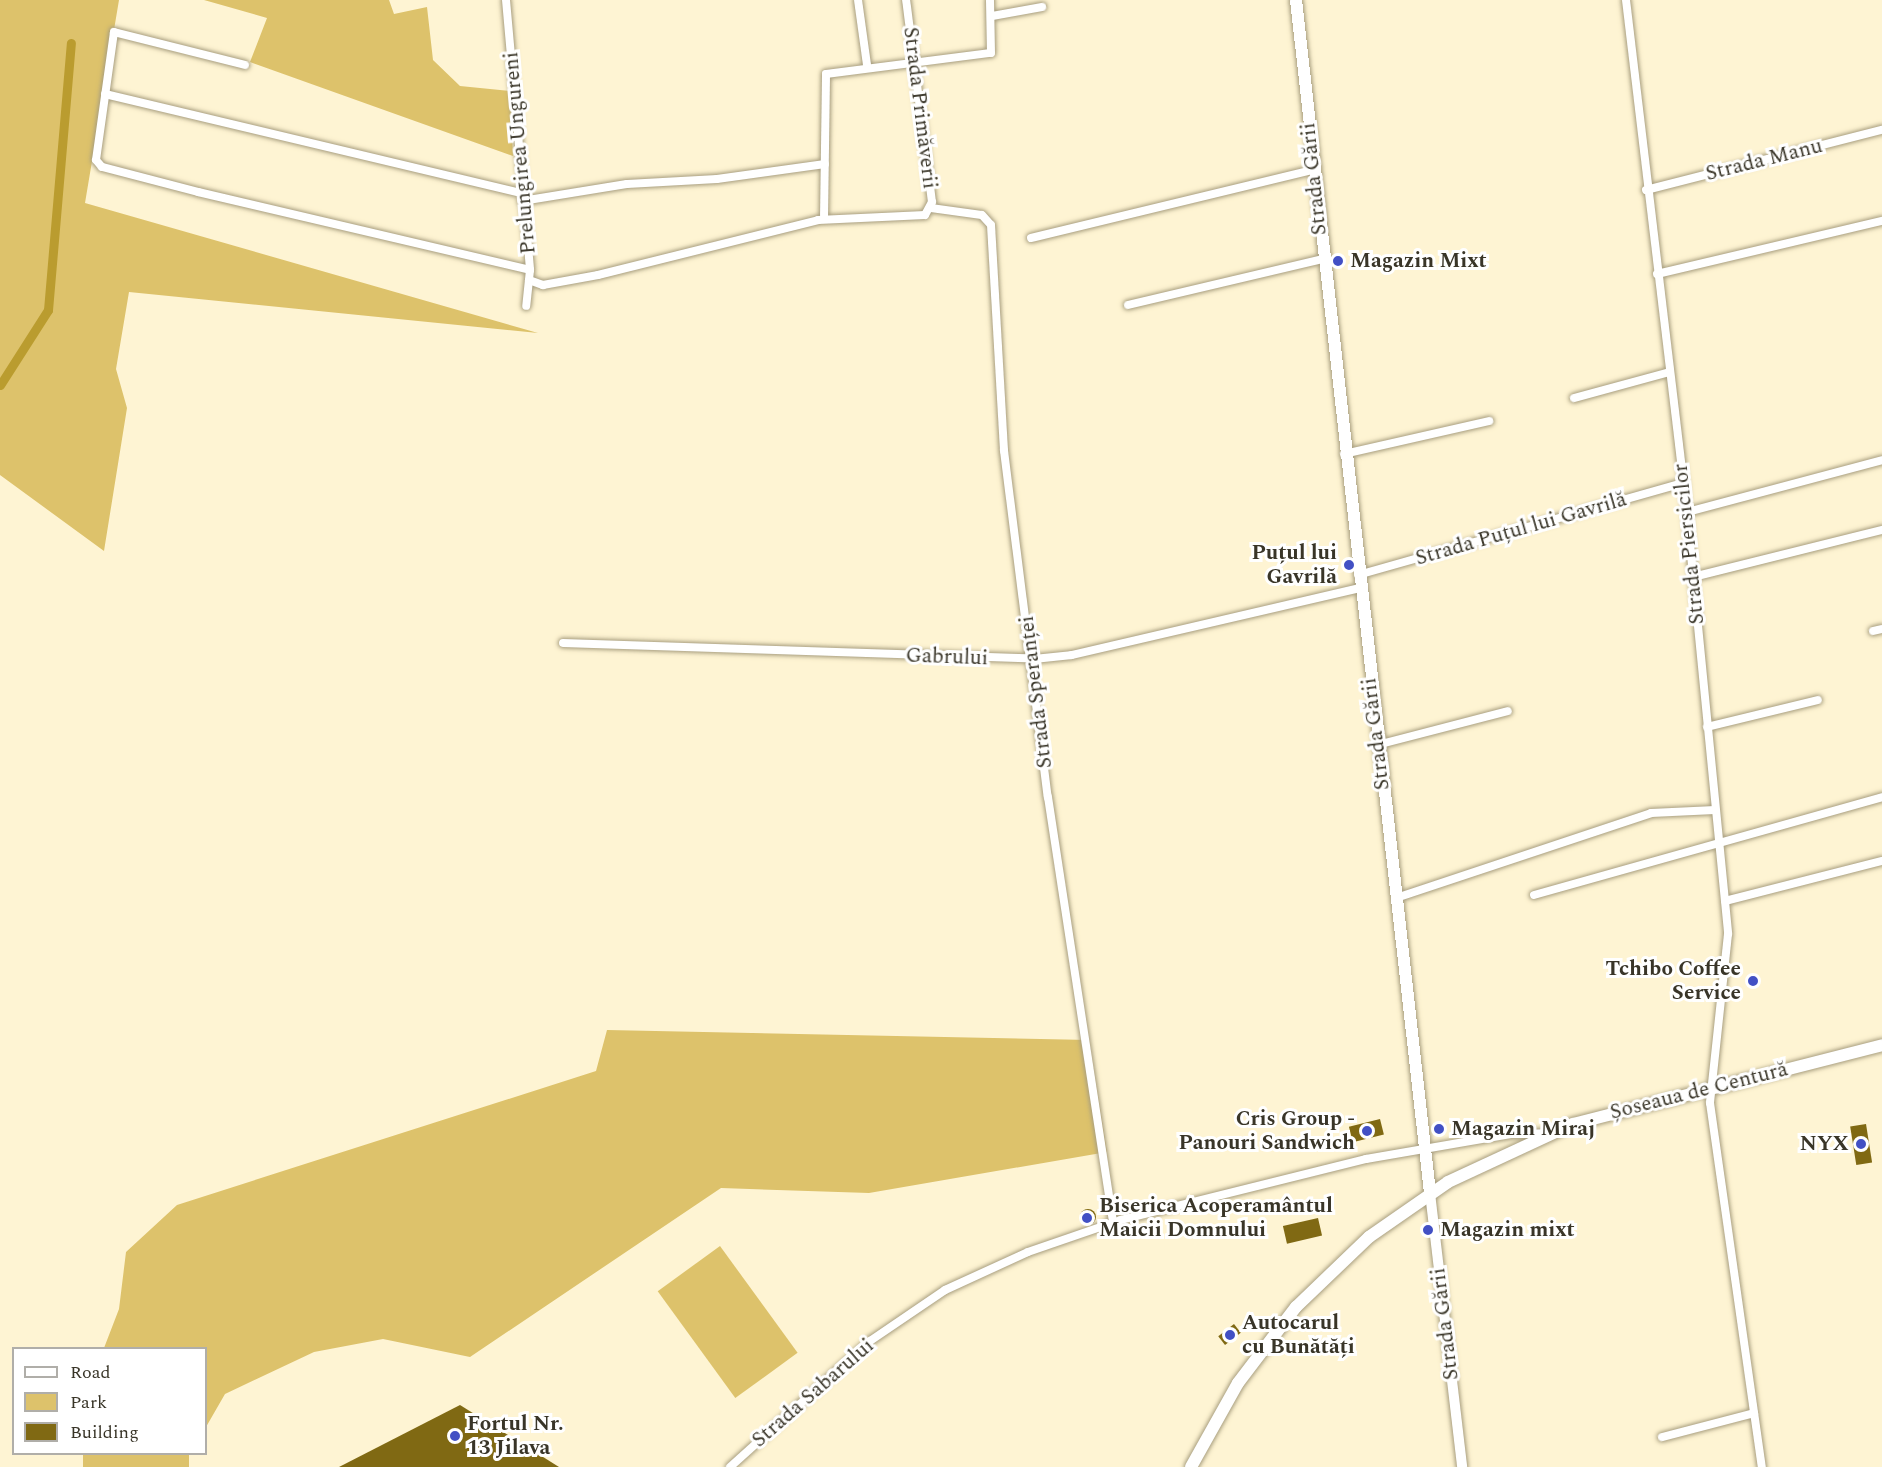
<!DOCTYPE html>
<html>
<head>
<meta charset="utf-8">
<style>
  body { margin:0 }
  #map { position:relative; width:1882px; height:1467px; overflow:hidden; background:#fef4d3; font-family:Spectral,serif }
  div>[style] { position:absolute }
  .green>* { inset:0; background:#ddc26b; transform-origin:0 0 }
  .canal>* { height:9px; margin:-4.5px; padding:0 4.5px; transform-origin:4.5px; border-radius:4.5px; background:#ba9c2f }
  .building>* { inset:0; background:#806913; transform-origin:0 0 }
  .round { border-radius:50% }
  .roads { filter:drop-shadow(0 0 2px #a89e7f) drop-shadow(0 0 2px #a89e7f) }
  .minor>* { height:8px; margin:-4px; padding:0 4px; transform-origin:4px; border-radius:4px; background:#fff }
  .tertiary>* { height:10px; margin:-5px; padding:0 5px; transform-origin:5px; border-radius:5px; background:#fff }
  .secondary>* { height:12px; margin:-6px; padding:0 6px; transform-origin:6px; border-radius:6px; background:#fff }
  .primary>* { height:12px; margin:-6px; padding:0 6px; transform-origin:6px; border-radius:6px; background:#fff }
  .dots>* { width:16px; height:16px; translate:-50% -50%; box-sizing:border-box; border:3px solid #fff; border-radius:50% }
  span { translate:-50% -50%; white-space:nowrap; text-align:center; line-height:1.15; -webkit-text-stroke:6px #fff; paint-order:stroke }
  .street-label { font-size:21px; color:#393528 }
  .poi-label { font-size:21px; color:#393528; font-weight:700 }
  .left { translate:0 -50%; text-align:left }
  .right { translate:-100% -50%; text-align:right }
  .legend { position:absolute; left:12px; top:1347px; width:195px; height:108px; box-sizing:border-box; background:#fff; border:2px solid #b0aea9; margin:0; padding:8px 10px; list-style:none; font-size:18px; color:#393528 }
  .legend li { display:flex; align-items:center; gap:12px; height:30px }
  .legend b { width:30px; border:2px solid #b0aea9 }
</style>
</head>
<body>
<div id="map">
  <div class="green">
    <div style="clip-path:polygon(0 0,119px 0,85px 203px,538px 333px,129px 292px,116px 369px,127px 408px,104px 551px,0 475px)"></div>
    <div style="clip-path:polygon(204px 0,389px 0,394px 14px,427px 7px,433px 60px,460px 86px,510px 91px,513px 156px,250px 62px,267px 18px)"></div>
    <div style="clip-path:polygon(607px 1030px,1089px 1040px,1107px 1152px,869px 1193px,721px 1188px,470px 1357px,383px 1339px,314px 1352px,225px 1394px,206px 1427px,206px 1348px,104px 1348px,119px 1309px,126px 1252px,177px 1205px,596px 1071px)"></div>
    <div style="left:720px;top:1246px;width:132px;height:77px;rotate:54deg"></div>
    <div style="left:83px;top:1454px;width:106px;height:14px"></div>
  </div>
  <div class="canal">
    <div style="left:0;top:385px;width:89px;rotate:-57.4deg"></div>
    <div style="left:48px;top:310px;width:268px;rotate:-85.1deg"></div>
  </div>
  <div class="building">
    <div style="left:1380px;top:1119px;width:16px;height:32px;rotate:76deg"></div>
    <div style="left:1866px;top:1124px;width:39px;height:16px;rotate:81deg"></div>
    <div class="round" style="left:1080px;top:1209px;width:16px;height:16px"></div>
    <div style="left:1318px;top:1218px;width:18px;height:36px;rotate:77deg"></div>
    <div style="left:1234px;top:1324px;width:11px;height:20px;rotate:52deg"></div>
    <div style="clip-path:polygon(460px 1405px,559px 1467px,339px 1467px)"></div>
  </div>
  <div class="roads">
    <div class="minor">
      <div style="left:506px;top:0;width:271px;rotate:84.9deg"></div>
      <div style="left:530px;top:270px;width:36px;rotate:96deg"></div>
      <div style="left:858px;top:0;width:66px;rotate:82.1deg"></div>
      <div style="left:1626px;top:0;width:486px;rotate:83.2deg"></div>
      <div style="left:1684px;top:483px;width:453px;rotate:84.4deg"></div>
      <div style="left:1728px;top:934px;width:170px;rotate:96.1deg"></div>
      <div style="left:1710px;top:1103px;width:368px;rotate:81.9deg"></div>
      <div style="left:992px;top:16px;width:51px;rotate:-10.2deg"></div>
      <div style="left:245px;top:65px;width:135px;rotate:-165.9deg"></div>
      <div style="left:114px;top:32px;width:129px;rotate:98deg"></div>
      <div style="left:96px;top:160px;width:9px;rotate:49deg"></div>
      <div style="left:102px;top:167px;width:99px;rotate:14.6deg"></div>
      <div style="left:198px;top:192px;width:341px;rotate:13.2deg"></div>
      <div style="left:105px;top:94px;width:428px;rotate:13.4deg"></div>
      <div style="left:1646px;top:190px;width:244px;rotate:-14.3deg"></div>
      <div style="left:522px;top:201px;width:106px;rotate:-9.2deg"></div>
      <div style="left:627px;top:184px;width:90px;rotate:-3.2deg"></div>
      <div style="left:717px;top:179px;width:109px;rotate:-7.9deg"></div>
      <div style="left:931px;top:208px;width:51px;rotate:7.8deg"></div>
      <div style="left:982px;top:215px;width:13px;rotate:48deg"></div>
      <div style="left:991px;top:225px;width:226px;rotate:86.7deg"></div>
      <div style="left:1004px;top:451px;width:349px;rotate:82.8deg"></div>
      <div style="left:1048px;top:797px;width:430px;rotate:81.3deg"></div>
      <div style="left:824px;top:219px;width:145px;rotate:-89.2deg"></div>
      <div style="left:826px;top:74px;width:166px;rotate:-7.3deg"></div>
      <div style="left:991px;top:53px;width:53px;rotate:-91.1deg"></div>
      <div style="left:1031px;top:238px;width:290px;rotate:-13.6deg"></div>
      <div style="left:1657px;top:274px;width:231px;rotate:-13.3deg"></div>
      <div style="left:529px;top:280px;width:15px;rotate:20deg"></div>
      <div style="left:543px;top:285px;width:56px;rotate:-10.3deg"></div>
      <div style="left:598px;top:275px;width:227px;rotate:-14deg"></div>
      <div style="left:818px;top:220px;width:107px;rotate:-2.7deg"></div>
      <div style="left:925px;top:215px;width:15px;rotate:-62deg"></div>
      <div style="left:932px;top:202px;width:204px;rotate:-97.3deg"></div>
      <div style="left:1128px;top:305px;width:200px;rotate:-13.3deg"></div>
      <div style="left:1574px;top:398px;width:99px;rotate:-15.2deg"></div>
      <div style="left:1344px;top:454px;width:149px;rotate:-12.8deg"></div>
      <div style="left:1687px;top:512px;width:202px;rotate:-14.9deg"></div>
      <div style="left:1358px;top:575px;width:339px;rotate:-15.8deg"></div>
      <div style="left:1693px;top:577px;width:195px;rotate:-14deg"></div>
      <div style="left:1873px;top:631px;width:9px;rotate:-13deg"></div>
      <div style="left:563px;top:643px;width:471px;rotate:1.9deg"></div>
      <div style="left:1034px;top:659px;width:38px;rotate:-6deg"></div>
      <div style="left:1072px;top:655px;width:295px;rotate:-13.1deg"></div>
      <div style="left:1707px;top:727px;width:114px;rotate:-13.7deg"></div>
      <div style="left:1377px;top:745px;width:135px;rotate:-14.5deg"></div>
      <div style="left:1534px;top:895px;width:362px;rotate:-15.7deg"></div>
      <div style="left:1396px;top:898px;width:269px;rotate:-18.4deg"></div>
      <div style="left:1651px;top:813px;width:64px;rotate:-2.7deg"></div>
      <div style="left:1725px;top:901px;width:162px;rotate:-14.3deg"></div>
      <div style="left:1662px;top:1437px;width:95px;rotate:-14.6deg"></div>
      <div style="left:730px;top:1467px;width:188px;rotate:-42deg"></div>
      <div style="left:870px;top:1341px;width:91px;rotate:-34.2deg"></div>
      <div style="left:945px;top:1290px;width:91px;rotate:-24.6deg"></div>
      <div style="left:1028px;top:1252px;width:98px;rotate:-19deg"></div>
      <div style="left:1121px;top:1220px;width:252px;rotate:-14deg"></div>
      <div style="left:1366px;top:1159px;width:147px;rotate:-9.8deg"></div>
      <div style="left:1511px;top:1134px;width:39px;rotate:-1deg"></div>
    </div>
    <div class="tertiary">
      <div style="left:1430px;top:1193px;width:276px;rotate:83.3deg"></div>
    </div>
    <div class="secondary">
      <div style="left:1296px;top:0;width:1201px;rotate:83.59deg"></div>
    </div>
    <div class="primary">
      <div style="left:1191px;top:1467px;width:96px;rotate:-60.8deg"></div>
      <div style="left:1238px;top:1383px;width:96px;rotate:-52.7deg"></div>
      <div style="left:1296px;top:1307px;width:101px;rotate:-43.8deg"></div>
      <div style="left:1369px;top:1237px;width:96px;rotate:-34.8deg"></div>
      <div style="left:1448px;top:1182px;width:138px;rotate:-24.9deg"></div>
      <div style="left:1573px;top:1124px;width:319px;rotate:-14.3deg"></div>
    </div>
  </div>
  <div class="dots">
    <div style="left:1338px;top:261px;background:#4250c4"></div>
    <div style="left:1349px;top:565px;background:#4250c4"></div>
    <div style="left:1753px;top:981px;background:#4250c4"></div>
    <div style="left:1439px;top:1129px;background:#4250c4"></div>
    <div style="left:1367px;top:1131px;background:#4250c4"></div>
    <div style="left:1861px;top:1144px;background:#4250c4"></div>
    <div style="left:1087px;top:1218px;background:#4250c4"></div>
    <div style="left:1428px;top:1230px;background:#4250c4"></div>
    <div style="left:1230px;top:1335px;background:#4250c4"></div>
    <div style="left:455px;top:1436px;background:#4250c4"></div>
  </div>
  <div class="street-label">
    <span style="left:920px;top:108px;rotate:83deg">Strada Primăverii</span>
    <span style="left:520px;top:153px;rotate:-95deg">Prelungirea Ungureni</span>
    <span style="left:1764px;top:160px;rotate:-14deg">Strada Manu</span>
    <span style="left:1314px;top:179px;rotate:-96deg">Strada Gării</span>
    <span style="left:1521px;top:529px;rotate:-16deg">Strada Puțul lui Gavrilă</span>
    <span style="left:1689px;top:544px;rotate:-96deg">Strada Piersicilor</span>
    <span style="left:947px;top:657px;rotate:2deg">Gabrului</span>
    <span style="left:1036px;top:692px;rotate:-97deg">Strada Speranței</span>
    <span style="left:1376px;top:734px;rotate:-97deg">Strada Gării</span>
    <span style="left:1699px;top:1091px;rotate:-14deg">Șoseaua de Centură</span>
    <span style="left:1445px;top:1324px;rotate:-97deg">Strada Gării</span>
    <span style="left:813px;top:1393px;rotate:-41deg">Strada Sabarului</span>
  </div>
  <div class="poi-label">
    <span class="left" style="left:1350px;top:261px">Magazin Mixt</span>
    <span class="right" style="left:1337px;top:565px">Puțul lui<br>Gavrilă</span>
    <span class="right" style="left:1741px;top:981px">Tchibo Coffee<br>Service</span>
    <span class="right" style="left:1355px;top:1131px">Cris Group -<br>Panouri Sandwich</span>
    <span class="left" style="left:1451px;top:1129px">Magazin Miraj</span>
    <span class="right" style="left:1849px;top:1144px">NYX</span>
    <span class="left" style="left:1099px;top:1218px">Biserica Acoperamântul<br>Maicii Domnului</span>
    <span class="left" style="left:1440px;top:1230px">Magazin mixt</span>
    <span class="left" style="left:1242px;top:1335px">Autocarul<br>cu Bunătăți</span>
    <span class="left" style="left:467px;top:1436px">Fortul Nr.<br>13 Jilava</span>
  </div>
  <ul class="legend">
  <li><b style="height:8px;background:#fff"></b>Road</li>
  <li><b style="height:16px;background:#ddc26b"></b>Park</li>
  <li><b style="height:16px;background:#806913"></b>Building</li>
  </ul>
</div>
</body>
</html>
